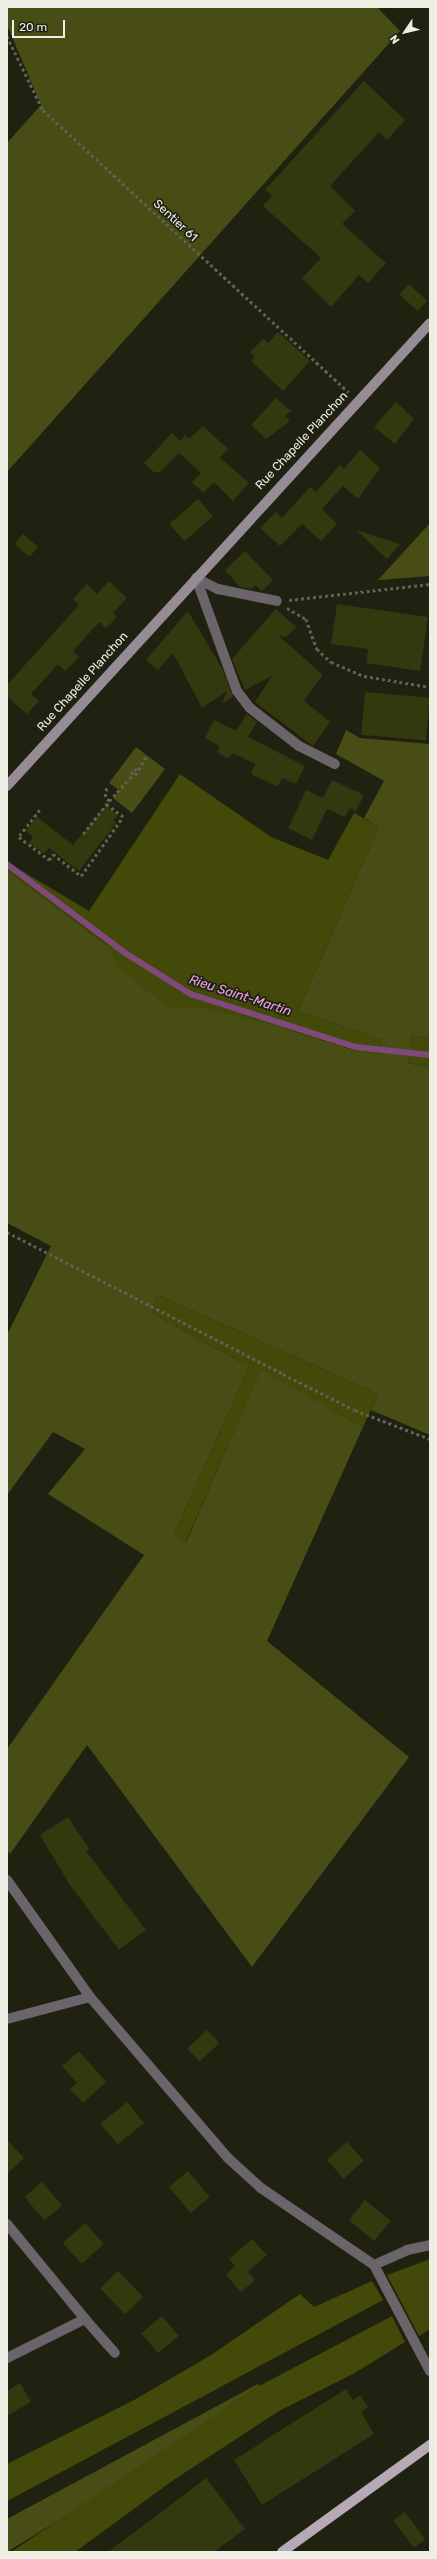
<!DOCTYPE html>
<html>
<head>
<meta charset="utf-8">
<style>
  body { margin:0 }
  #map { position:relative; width:437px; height:2559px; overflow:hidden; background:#1f2211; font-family:Rubik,sans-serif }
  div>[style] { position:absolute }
  .green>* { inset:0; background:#474d15 }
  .forest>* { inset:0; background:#434908 }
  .stream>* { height:5.5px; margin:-2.75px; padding:0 2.75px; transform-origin:2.75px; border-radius:2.75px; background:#81497b }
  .building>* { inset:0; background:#33380e; transform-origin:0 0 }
  .path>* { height:2.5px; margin-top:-1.25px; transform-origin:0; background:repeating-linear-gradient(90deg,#5f6152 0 3px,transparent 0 6px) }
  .street>* { height:10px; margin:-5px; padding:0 5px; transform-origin:5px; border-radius:5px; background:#6b646a }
  .secondary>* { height:10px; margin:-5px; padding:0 5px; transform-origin:5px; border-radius:5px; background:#978b95 }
  .primary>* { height:10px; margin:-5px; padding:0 5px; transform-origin:5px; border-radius:5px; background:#b8a9b6 }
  span { translate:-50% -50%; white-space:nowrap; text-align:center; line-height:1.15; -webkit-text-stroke:3.5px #1f2211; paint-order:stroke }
  .street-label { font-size:12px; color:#edefe4 }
  .water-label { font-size:13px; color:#f2a0e9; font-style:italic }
  .frame { position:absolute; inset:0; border:8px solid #edefe4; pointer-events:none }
  .north { position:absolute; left:385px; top:12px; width:40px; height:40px; -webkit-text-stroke:3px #1f2211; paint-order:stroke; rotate:235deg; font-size:11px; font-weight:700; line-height:16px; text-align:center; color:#edefe4 }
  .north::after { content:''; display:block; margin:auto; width:14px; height:18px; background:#edefe4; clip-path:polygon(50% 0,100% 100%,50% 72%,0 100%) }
  .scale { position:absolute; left:12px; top:20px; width:53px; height:18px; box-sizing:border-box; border:2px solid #edefe4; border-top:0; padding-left:5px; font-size:12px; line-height:14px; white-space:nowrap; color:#edefe4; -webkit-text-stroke:3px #1f2211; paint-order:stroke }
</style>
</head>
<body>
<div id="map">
  <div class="green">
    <div style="clip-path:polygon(7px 7px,377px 7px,400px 31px,7px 472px,7px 143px,41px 105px,7px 25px)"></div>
    <div style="clip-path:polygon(430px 523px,430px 576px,378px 580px)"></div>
    <div style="clip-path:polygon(346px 730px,360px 738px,430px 744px,430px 1039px,412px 1035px,408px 1063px,430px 1068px,430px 1435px,371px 1410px,378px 1394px,158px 1295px,152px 1313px,249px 1367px,174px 1534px,186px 1542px,261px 1369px,363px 1427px,267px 1641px,409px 1757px,252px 1967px,87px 1745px,10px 1854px,7px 1850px,7px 1749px,144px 1555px,48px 1494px,85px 1449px,53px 1432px,7px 1495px,7px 1335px,51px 1246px,7px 1223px,7px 870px,121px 956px,281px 1027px,356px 1051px,382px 1040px,298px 1011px,379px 827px,364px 818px,384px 781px,336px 754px)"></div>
    <div style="clip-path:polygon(136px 747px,165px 769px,132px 813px,113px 798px,119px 790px,109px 783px)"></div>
    <div style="clip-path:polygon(258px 2384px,259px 2386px,98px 2496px,7px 2552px,7px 2519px)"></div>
  </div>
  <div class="forest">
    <div style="clip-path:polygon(180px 774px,271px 837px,328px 860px,354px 813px,379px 827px,298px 1011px,382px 1040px,381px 1055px,356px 1051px,281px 1027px,202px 1008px,168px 1008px,119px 967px,107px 945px,7px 870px,7px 862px,89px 911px)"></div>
    <div style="clip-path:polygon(412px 1035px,430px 1039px,430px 1068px,408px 1063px)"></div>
    <div style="clip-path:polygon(158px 1295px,378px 1394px,363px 1427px,261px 1370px,185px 1543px,174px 1534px,249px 1367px,152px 1313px)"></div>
    <div style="clip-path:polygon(430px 2259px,430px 2329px,419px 2336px,387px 2275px)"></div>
    <div style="clip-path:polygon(372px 2281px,383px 2300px,7px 2501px,7px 2464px,134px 2400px,211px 2355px,300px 2294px,314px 2307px)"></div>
    <div style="clip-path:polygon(392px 2316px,405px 2342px,353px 2374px,279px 2411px,172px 2481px,75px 2552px,11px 2552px,259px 2386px)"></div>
  </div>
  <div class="stream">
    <div style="left:7px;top:864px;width:146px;rotate:36.9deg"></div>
    <div style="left:124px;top:952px;width:79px;rotate:32.1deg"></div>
    <div style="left:191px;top:994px;width:173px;rotate:17.8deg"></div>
    <div style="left:356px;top:1047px;width:74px;rotate:6.2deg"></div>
  </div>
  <div class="building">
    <div style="clip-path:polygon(364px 81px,405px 120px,387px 140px,379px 132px,330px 186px,355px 211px,342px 224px,386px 263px,368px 283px,359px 275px,331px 307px,302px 278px,321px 258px,263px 206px,272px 196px,265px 190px)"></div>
    <div style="left:409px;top:284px;width:25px;height:14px;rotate:43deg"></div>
    <div style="clip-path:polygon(278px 332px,310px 361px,283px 391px,251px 361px,255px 357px,250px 352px,263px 339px,268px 343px)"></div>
    <div style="clip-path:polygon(276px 398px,291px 411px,285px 416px,290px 421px,266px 439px,251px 425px)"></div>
    <div style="clip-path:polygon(396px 402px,414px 419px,395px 444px,374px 427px)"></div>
    <div style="clip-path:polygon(203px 426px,228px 449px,220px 458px,249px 483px,233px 501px,214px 482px,203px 493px,192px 482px,201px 473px,179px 453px,160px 472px,154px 472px,144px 463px,172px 433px,180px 441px,185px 435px,189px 439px)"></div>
    <div style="clip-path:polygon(360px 450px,380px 468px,358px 499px,343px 486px,322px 509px,337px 524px,321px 541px,302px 524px,280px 546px,260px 528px,276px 512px,282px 518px,310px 487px,316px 492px,340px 465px,344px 469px)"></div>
    <div style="left:198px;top:499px;width:23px;height:38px;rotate:49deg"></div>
    <div style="clip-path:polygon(356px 530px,400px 544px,387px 559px)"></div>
    <div style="left:23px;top:534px;width:20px;height:13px;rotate:41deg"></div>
    <div style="clip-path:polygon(245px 551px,273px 580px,262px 591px,255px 585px,251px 589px,240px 587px,225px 570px)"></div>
    <div style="clip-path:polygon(109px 581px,127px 598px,113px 613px,117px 617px,106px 628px,99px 622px,73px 651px,79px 657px,65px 671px,58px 664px,31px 694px,39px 701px,27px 714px,7px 696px,7px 685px,79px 605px,73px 599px,87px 584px,97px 594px)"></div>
    <div style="clip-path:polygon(337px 604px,428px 617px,420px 671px,366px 663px,368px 649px,331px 644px)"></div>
    <div style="clip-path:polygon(276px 609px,296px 627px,286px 637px,279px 636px,323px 675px,304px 701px,330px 722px,313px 746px,255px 702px,272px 676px,245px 690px,232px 659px)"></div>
    <div style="clip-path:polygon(188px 611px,223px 670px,233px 697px,222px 703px,227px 691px,202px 708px,173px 653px,158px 670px,146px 660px)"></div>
    <div style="left:365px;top:692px;width:65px;height:43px;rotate:5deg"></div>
    <div style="clip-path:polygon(247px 714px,257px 722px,248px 737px,305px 766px,296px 784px,282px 778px,278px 787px,251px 774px,255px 764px,233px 753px,228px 758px,217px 752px,220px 746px,205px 738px,214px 720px,236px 731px)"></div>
    <div style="clip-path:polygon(332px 780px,364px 795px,356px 811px,350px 808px,345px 817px,327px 809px,312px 840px,288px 828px,306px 790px,323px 798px)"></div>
    <div style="clip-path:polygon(106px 806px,118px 815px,113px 820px,116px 823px,79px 871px,49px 848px,44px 854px,29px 843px,33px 837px,26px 831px,37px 817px,73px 845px)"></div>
    <div style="clip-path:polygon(68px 1817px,89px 1849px,86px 1851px,146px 1930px,119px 1950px,70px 1885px,40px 1835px)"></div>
    <div style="left:207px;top:2030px;width:18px;height:27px;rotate:47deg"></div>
    <div style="clip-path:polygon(79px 2051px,106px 2082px,83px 2103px,70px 2089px,77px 2083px,62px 2066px)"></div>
    <div style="left:127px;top:2102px;width:27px;height:34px;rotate:51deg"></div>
    <div style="clip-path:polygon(7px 2140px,24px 2158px,7px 2174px)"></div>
    <div style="left:347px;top:2142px;width:25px;height:27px;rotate:48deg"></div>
    <div style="left:188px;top:2171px;width:34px;height:25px;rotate:50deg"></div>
    <div style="left:42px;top:2182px;width:31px;height:23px;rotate:50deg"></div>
    <div style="left:365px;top:2200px;width:33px;height:26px;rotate:39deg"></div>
    <div style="left:85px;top:2223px;width:28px;height:30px;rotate:48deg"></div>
    <div style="clip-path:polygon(252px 2239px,267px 2255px,248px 2272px,255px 2280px,241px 2292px,226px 2275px,235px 2266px,229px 2259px)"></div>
    <div style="left:118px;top:2271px;width:36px;height:25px;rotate:46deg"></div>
    <div style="left:162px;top:2316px;width:26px;height:27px;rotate:50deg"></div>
    <div style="clip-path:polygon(20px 2383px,31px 2402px,7px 2416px,7px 2391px)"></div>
    <div style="clip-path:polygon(346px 2389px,353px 2400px,360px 2395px,368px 2407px,361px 2412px,374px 2434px,262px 2505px,234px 2460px)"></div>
    <div style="clip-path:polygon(206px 2478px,245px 2529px,214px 2552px,108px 2552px)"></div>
    <div style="left:405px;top:2512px;width:34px;height:14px;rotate:54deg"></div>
  </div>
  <div class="path">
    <div style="left:7px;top:36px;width:82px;rotate:64.1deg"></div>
    <div style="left:43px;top:110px;width:416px;rotate:42.7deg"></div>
    <div style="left:289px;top:600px;width:142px;rotate:-6.5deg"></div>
    <div style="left:287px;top:608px;width:22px;rotate:30deg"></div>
    <div style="left:306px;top:619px;width:32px;rotate:70deg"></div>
    <div style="left:317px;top:649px;width:19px;rotate:43deg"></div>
    <div style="left:331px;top:662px;width:36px;rotate:23deg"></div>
    <div style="left:364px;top:676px;width:67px;rotate:9.5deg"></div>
    <div style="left:137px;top:769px;width:7px;rotate:153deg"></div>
    <div style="left:131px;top:772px;width:5px;rotate:37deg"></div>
    <div style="left:135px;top:775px;width:21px;rotate:-59deg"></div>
    <div style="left:109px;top:801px;width:36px;rotate:-48deg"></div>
    <div style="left:40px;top:810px;width:34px;rotate:128deg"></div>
    <div style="left:19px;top:837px;width:38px;rotate:37deg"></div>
    <div style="left:49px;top:860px;width:7px;rotate:-56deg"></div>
    <div style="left:53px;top:854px;width:36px;rotate:38deg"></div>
    <div style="left:81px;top:876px;width:72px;rotate:-54.6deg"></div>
    <div style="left:123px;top:817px;width:21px;rotate:-143deg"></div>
    <div style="left:83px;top:834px;width:42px;rotate:-51.8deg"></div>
    <div style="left:109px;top:801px;width:6px;rotate:-135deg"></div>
    <div style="left:105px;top:797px;width:12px;rotate:-81deg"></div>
    <div style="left:7px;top:1232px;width:310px;rotate:27.2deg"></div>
    <div style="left:283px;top:1374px;width:80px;rotate:26.6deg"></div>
    <div style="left:355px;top:1410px;width:80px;rotate:21.1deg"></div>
  </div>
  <div class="street">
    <div style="left:196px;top:578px;width:120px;rotate:70.1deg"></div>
    <div style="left:237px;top:691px;width:21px;rotate:53deg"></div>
    <div style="left:250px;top:708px;width:62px;rotate:37.8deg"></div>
    <div style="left:299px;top:746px;width:40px;rotate:26.6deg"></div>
    <div style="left:196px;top:578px;width:25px;rotate:27deg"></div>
    <div style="left:218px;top:589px;width:60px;rotate:11.5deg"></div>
    <div style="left:7px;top:1880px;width:143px;rotate:54.6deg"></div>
    <div style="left:90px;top:1997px;width:212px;rotate:49.4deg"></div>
    <div style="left:228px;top:2158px;width:45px;rotate:42.3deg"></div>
    <div style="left:261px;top:2188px;width:137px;rotate:34.3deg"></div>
    <div style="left:374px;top:2265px;width:120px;rotate:62.2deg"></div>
    <div style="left:7px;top:2019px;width:86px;rotate:-14.8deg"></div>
    <div style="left:7px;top:2224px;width:123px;rotate:50.6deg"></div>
    <div style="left:374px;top:2265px;width:36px;rotate:-24deg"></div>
    <div style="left:407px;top:2250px;width:24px;rotate:-12deg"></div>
    <div style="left:7px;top:2358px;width:87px;rotate:-26.6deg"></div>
    <div style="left:85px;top:2319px;width:45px;rotate:48.6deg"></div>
  </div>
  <div class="secondary">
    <div style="left:7px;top:786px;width:627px;rotate:-47.58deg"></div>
  </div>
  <div class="primary">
    <div style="left:282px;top:2552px;width:183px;rotate:-35.9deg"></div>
  </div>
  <div class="street-label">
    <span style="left:175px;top:221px;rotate:43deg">Sentier 61</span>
    <span style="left:302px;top:441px;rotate:-47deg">Rue Chapelle Planchon</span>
    <span style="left:83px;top:682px;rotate:-48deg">Rue Chapelle Planchon</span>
  </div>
  <div class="water-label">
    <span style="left:240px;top:996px;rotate:18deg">Rieu Saint-Martin</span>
  </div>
  <div class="frame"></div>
  <div class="north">N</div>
  <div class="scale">20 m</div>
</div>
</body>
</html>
